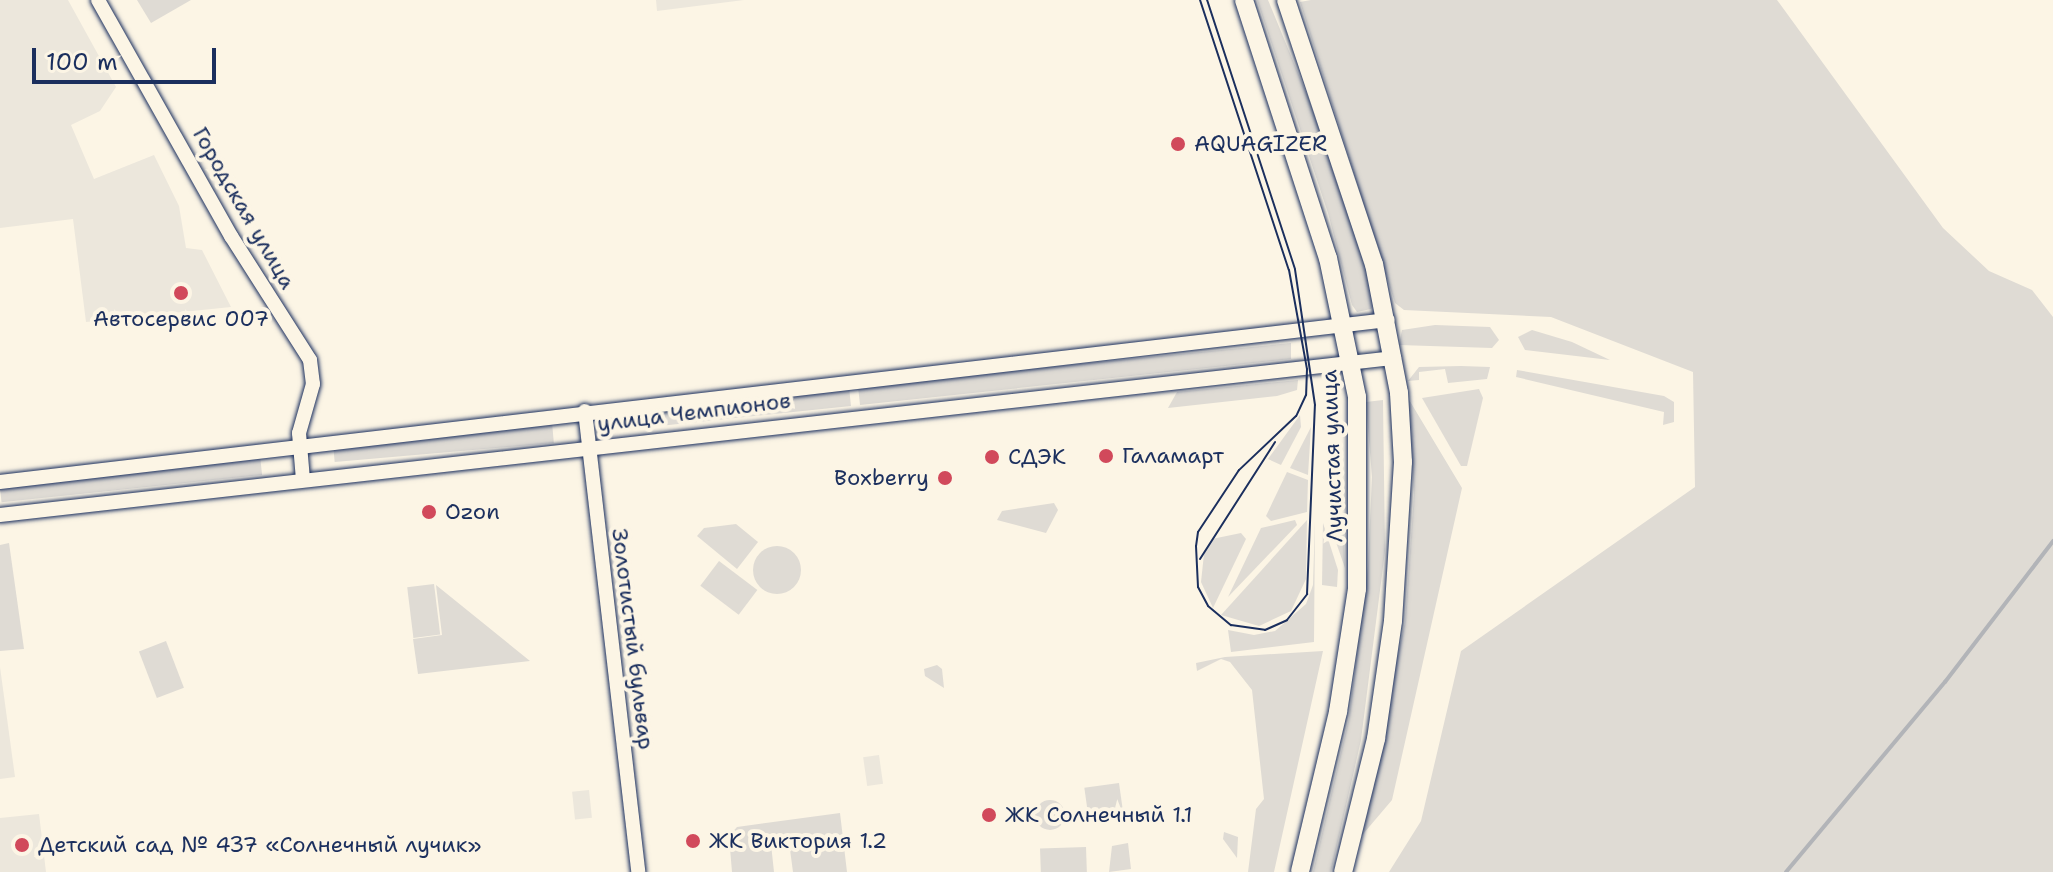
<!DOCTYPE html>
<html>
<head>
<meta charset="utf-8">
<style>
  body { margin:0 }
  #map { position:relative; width:2053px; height:872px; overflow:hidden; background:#fcf5e5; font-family:"Shantell Sans",sans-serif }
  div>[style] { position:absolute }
  .built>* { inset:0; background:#ece7dc; transform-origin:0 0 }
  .green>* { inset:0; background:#dfdbd4; transform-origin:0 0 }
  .round { border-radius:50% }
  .stream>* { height:4px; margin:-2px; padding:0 2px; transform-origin:2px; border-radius:2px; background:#b2b4b8 }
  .roads { filter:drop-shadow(0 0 2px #1b2f5e) drop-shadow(0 0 2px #1b2f5e) }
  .minor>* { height:14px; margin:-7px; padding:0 7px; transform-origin:7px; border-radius:7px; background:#fcf5e5 }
  .major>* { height:18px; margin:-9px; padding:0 9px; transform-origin:9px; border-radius:9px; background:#fcf5e5 }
  .tram>* { height:2px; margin:-1px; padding:0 1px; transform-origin:1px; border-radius:1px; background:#1b2f5e }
  .dots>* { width:22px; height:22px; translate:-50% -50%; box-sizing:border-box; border:4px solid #fcf5e5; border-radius:50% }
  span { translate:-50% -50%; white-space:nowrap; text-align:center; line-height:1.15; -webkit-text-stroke:8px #fcf5e5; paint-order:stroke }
  .poi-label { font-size:22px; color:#1b2f5e }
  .left { translate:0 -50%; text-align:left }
  .right { translate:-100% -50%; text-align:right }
  .street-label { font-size:22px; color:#1b2f5e }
  .scale { position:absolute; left:32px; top:48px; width:184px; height:36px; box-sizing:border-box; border:4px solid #1b2f5e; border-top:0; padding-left:10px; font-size:24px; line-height:28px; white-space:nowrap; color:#1b2f5e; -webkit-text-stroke:6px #fcf5e5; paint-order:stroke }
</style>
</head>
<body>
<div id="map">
  <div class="built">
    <div style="clip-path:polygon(0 0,68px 0,116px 87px,100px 111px,71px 125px,94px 179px,154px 155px,179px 206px,186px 248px,202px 250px,231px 307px,86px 322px,73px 219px,0 228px)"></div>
    <div style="clip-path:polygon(656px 0,744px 0,657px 11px)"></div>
    <div style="clip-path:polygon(0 667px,15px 777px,0 779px)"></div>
    <div style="left:879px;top:755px;width:29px;height:16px;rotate:82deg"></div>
    <div style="left:589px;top:790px;width:28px;height:17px;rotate:84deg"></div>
    <div style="clip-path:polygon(39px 814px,46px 872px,0 872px,0 818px)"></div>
  </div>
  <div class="green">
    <div style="clip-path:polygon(137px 0,191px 0,151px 23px)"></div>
    <div style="clip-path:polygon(1257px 0,1268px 0,1310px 102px,1366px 266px,1375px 304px,1371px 309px,1357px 312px,1352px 305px,1328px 213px)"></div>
    <div style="clip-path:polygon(1311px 0,1777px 0,1943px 228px,1989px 271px,2032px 290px,2053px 317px,2053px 872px,1389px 872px,1421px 821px,1461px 651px,1695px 487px,1693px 372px,1551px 317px,1404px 310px,1395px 303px,1300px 2px)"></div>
    <div style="clip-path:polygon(1435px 325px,1490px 327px,1499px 340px,1492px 348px,1399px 345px,1402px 330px)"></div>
    <div style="clip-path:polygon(1532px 330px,1572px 342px,1610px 360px,1525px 350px,1518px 337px)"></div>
    <div style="clip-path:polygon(1291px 343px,1291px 359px,860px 405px,858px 386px)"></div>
    <div style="clip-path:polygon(1419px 367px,1461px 366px,1490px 367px,1487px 379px,1448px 383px,1445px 369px,1419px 372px,1419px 380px,1408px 381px)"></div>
    <div style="clip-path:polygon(1517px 370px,1664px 396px,1674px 402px,1674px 422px,1663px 425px,1664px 412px,1516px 377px)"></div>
    <div style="clip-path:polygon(1298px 380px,1297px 390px,1277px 396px,1168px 408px,1177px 392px)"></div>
    <div style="left:849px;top:387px;width:19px;height:224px;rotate:84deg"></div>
    <div style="clip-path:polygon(1479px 389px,1483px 398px,1467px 466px,1461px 466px,1422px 398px)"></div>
    <div style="clip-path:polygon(1408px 398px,1462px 488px,1392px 800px,1358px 840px,1405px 622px,1414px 495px)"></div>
    <div style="clip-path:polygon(1383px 400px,1385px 551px,1361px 740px,1331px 872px,1313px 872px,1349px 718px,1368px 566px,1372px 477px,1366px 402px)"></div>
    <div style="clip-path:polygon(1300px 415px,1301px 427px,1281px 465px,1268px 459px)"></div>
    <div style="left:552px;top:422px;width:21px;height:220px;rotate:85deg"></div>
    <div style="clip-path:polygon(1311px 427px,1308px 475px,1290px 468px)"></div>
    <div style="left:260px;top:455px;width:20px;height:262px;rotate:84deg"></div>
    <div style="clip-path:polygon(1287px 472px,1308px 480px,1307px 512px,1271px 521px,1266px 516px)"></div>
    <div style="clip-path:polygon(1054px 503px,1058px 510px,1046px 533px,997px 520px,1002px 511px)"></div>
    <div style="clip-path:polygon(1330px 514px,1343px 514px,1345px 568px,1331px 528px)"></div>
    <div style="clip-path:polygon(1295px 520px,1297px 525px,1228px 597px,1261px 528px)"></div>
    <div style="clip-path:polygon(1307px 520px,1306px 579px,1291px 611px,1259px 626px,1221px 615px)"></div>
    <div style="clip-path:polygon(1315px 520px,1314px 642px,1231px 652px,1228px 630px,1254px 635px,1275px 631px,1306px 604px,1313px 585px)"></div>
    <div style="clip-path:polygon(1323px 523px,1338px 570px,1337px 587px,1322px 585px)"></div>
    <div style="clip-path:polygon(736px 524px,758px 542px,737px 569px,697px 536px,704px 528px)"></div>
    <div style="clip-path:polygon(1241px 533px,1246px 539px,1213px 608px,1201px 582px,1204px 554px,1212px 539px)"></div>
    <div style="clip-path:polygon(9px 543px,24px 649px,0 651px,0 545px)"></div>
    <div class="round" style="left:753px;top:546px;width:48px;height:48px"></div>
    <div style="left:719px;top:561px;width:48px;height:31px;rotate:37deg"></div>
    <div style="left:434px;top:584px;width:51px;height:27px;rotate:83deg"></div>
    <div style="clip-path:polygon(436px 585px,530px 661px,418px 674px,413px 639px,442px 635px)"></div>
    <div style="left:166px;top:641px;width:50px;height:29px;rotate:69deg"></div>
    <div style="clip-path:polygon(1323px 651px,1274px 872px,1248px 872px,1256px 809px,1264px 799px,1252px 690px,1230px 662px,1221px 659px,1197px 671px,1196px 663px,1225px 657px)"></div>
    <div style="clip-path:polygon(937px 665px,942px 669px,944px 688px,925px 676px,924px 669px)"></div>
    <div style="left:1119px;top:783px;width:30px;height:35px;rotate:82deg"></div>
    <div class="round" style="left:1035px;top:800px;width:30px;height:30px"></div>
    <div style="clip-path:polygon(840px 813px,847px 872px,793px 872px,789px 842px,771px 844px,774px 872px,732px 872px,729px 836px,737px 827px)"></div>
    <div style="clip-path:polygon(1224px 832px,1238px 837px,1237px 858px,1223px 839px)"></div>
    <div style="clip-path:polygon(1128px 843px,1131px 869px,1109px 872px,1112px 846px)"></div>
    <div style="left:1086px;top:847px;width:25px;height:46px;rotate:88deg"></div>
  </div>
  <div class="stream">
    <div style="left:1786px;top:872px;width:248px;rotate:-50.1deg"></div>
    <div style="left:1945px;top:682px;width:178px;rotate:-52.5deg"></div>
  </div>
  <div class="roads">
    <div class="minor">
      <div style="left:98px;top:0;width:271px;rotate:60.6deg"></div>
      <div style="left:231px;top:236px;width:147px;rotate:57.5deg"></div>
      <div style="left:310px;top:360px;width:24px;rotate:83deg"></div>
      <div style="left:313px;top:384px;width:51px;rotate:105.9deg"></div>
      <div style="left:299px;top:433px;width:47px;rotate:85.1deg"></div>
      <div style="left:585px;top:411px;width:464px;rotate:83.4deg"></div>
      <div style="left:0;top:482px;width:1397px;rotate:-6.66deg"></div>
      <div style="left:0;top:515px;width:1403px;rotate:-6.43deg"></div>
    </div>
    <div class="major">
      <div style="left:1244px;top:0;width:271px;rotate:72deg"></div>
      <div style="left:1328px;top:258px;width:142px;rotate:78.2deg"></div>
      <div style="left:1357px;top:397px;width:192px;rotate:90deg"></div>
      <div style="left:1357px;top:589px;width:124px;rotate:98.8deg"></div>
      <div style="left:1338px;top:712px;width:164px;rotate:103.4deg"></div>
      <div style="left:1286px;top:0;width:278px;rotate:71.6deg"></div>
      <div style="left:1374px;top:264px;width:131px;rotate:79deg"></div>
      <div style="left:1399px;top:393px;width:69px;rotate:86.7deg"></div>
      <div style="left:1403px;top:462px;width:159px;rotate:93.6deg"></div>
      <div style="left:1393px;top:621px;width:119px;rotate:98.2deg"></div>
      <div style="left:1376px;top:739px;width:137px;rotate:103.9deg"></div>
    </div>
  </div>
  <div class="tram">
    <div style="left:1200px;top:0;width:284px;rotate:71.8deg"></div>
    <div style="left:1289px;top:270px;width:101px;rotate:79.7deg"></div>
    <div style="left:1307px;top:369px;width:26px;rotate:92deg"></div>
    <div style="left:1306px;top:395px;width:23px;rotate:115deg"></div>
    <div style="left:1296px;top:416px;width:79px;rotate:136.5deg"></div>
    <div style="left:1239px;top:470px;width:74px;rotate:123.5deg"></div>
    <div style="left:1198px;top:532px;width:14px;rotate:98deg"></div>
    <div style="left:1196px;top:546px;width:41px;rotate:87.2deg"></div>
    <div style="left:1198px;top:587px;width:21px;rotate:62deg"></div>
    <div style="left:1208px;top:606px;width:30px;rotate:40deg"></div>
    <div style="left:1231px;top:625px;width:34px;rotate:8deg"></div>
    <div style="left:1265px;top:630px;width:24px;rotate:-24deg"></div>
    <div style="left:1287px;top:620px;width:33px;rotate:-52deg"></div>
    <div style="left:1307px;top:594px;width:189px;rotate:-87.6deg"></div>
    <div style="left:1315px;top:405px;width:137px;rotate:-98.4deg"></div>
    <div style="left:1295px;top:269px;width:283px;rotate:-108.1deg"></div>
    <div style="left:1200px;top:559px;width:139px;rotate:-57.3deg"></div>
  </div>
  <div class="dots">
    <div style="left:1178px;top:144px;background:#d1495b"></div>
    <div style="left:181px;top:293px;background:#d1495b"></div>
    <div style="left:1106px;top:456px;background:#d1495b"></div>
    <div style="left:992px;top:457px;background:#d1495b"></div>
    <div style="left:945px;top:478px;background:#d1495b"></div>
    <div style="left:429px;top:512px;background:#d1495b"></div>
    <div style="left:989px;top:815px;background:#d1495b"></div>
    <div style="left:693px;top:841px;background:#d1495b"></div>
    <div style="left:22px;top:845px;background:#d1495b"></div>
  </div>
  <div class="poi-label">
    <span class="left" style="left:1194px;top:144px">AQUAGIZER</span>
    <span style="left:181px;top:319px">Автосервис 007</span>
    <span class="left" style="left:1122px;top:456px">Галамарт</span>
    <span class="left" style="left:1008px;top:457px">СДЭК</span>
    <span class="right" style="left:929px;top:478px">Boxberry</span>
    <span class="left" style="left:445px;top:512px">Ozon</span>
    <span class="left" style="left:1005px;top:815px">ЖК Солнечный 1.1</span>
    <span class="left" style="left:709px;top:841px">ЖК Виктория 1.2</span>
    <span class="left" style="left:38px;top:845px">Детский сад № 437 «Солнечный лучик»</span>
  </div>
  <div class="street-label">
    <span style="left:244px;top:208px;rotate:60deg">Городская улица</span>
    <span style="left:694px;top:412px;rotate:-7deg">улица Чемпионов</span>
    <span style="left:1332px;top:456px;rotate:-92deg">Лучистая улица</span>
    <span style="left:633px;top:639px;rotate:83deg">Золотистый бульвар</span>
  </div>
  <div class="scale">100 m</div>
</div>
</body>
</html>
